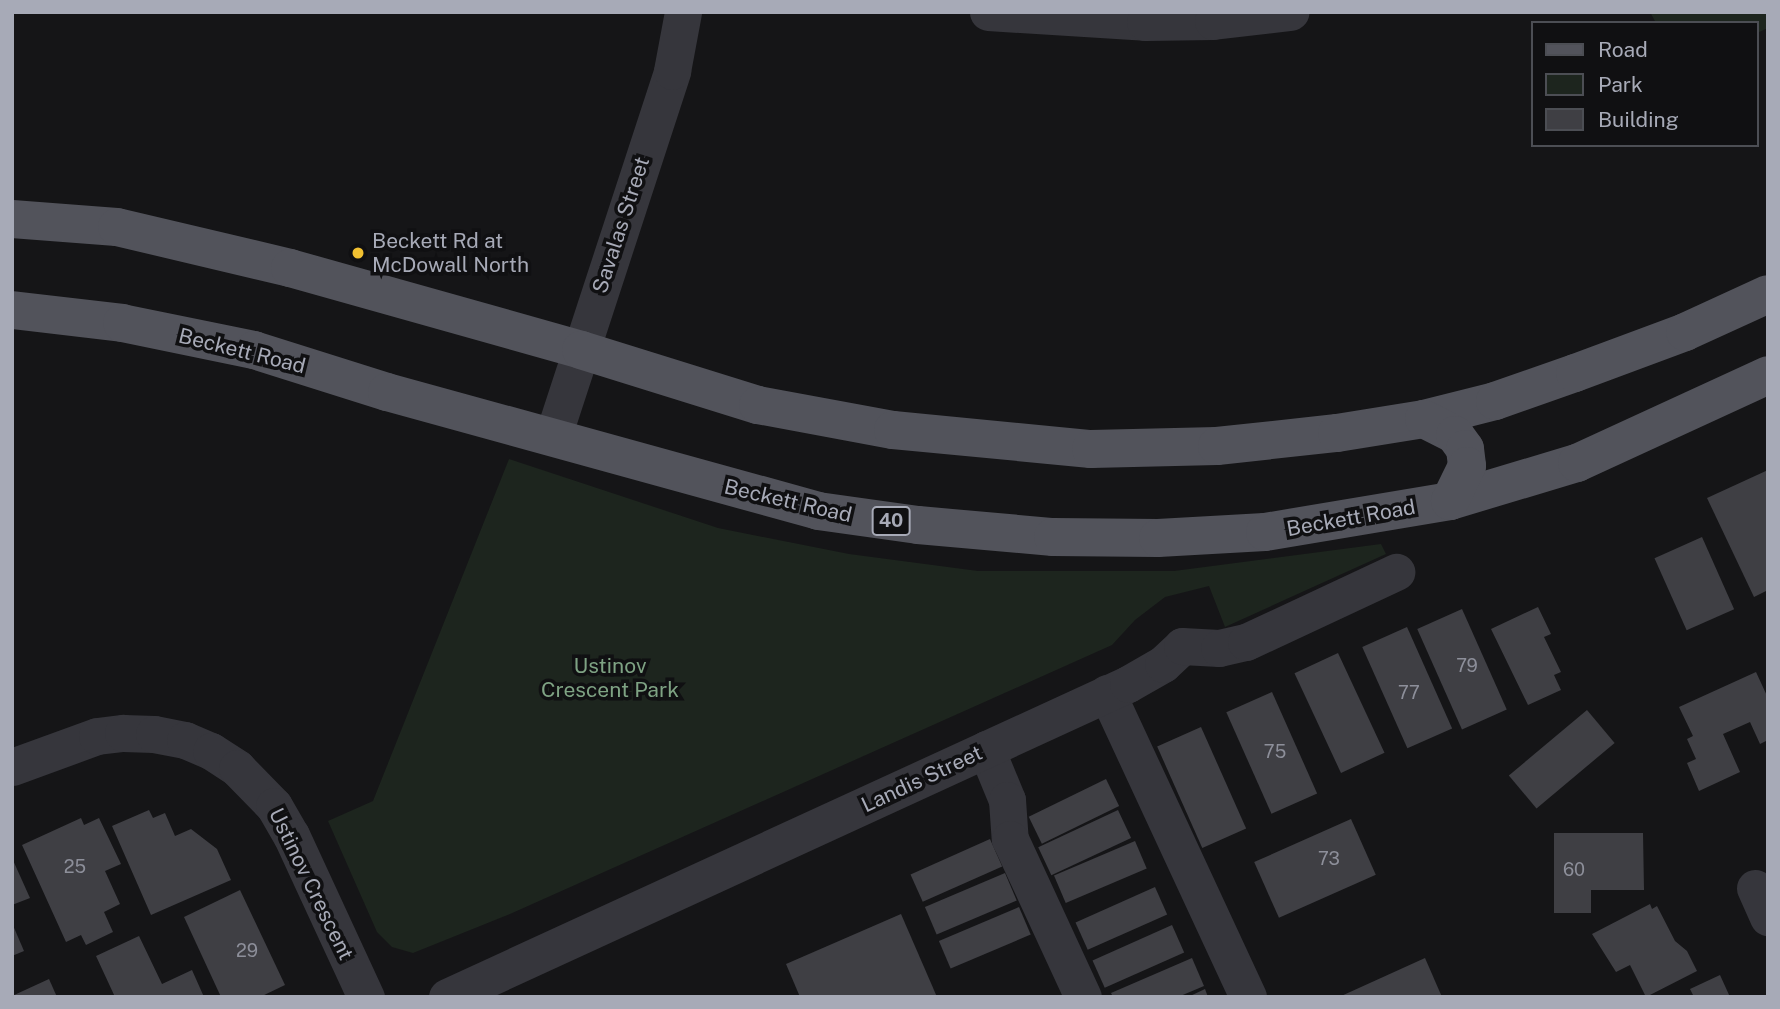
<!DOCTYPE html>
<html>
<head>
<meta charset="utf-8">
<style>
  body { margin:0 }
  #map { position:relative; width:1780px; height:1009px; overflow:hidden; background:#151517; font-family:"Public Sans",sans-serif }
  div>[style] { position:absolute }
  .green>* { inset:0; background:#1d251e }
  .building>* { inset:0; background:#3f3f44; transform-origin:0 0 }
  .minor>* { height:37px; margin:-18.5px; padding:0 18.5px; transform-origin:18.5px; border-radius:18.5px; background:#36363c }
  .major>* { height:38px; margin:-19px; padding:0 19px; transform-origin:19px; border-radius:19px; background:#52535b }
  .dots>* { width:19px; height:19px; translate:-50% -50%; box-sizing:border-box; border:4px solid #101012; border-radius:50% }
  span { translate:-50% -50%; white-space:nowrap; text-align:center; line-height:1.15; -webkit-text-stroke:7px #101012; paint-order:stroke }
  .number-label { font-size:18px; color:#8d8f9a }
  .number-label span { -webkit-text-stroke-width:0 }
  .shield-label span { padding:2px 5px; background:#101012; border:2px solid; border-radius:5px; -webkit-text-stroke-width:0 }
  .shield-label { font-size:19px; color:#a7aab7; font-weight:700 }
  .street-label { font-size:21px; color:#a7aab7 }
  .poi-label { font-size:21px; color:#a7aab7 }
  .left { translate:0 -50%; text-align:left }
  .park-label { font-size:21px; color:#7ea283 }
  .frame { position:absolute; inset:0; border:14px solid #a7aab7; pointer-events:none }
  .legend { position:absolute; left:1531px; top:21px; width:228px; height:126px; box-sizing:border-box; background:#101012; border:2px solid #4c4e54; margin:0; padding:9px 12px; list-style:none; font-size:21px; color:#a7aab7 }
  .legend li { display:flex; align-items:center; gap:14px; height:35px }
  .legend b { width:35px; border:2px solid #4c4e54 }
</style>
</head>
<body>
<div id="map">
  <div class="green">
    <div style="clip-path:polygon(1650px 12px,1768px 12px,1768px 28px,1757px 33px,1757px 23px,1656px 23px)"></div>
    <div style="clip-path:polygon(509px 459px,718px 528px,849px 554px,978px 571px,1174px 571px,1381px 544px,1386px 554px,1225px 627px,1209px 586px,1165px 597px,1135px 620px,1112px 645px,510px 914px,413px 953px,392px 947px,377px 932px,328px 821px,373px 801px)"></div>
  </div>
  <div class="building">
    <div style="clip-path:polygon(1768px 470px,1768px 590px,1754px 597px,1707px 498px)"></div>
    <div style="left:1702px;top:537px;width:79px;height:52px;rotate:66deg"></div>
    <div style="clip-path:polygon(1538px 607px,1551px 634px,1544px 637px,1561px 672px,1554px 675px,1561px 690px,1528px 705px,1491px 629px)"></div>
    <div style="left:1462px;top:609px;width:110px;height:49px;rotate:66deg"></div>
    <div style="left:1407px;top:627px;width:111px;height:49px;rotate:66deg"></div>
    <div style="left:1338px;top:653px;width:110px;height:48px;rotate:65deg"></div>
    <div style="clip-path:polygon(1756px 672px,1768px 698px,1768px 740px,1760px 744px,1750px 722px,1723px 734px,1740px 772px,1699px 791px,1687px 763px,1696px 759px,1687px 739px,1693px 736px,1679px 707px)"></div>
    <div style="left:1272px;top:692px;width:111px;height:50px;rotate:66deg"></div>
    <div style="left:1587px;top:710px;width:43px;height:102px;rotate:50deg"></div>
    <div style="left:1201px;top:727px;width:111px;height:48px;rotate:66deg"></div>
    <div style="left:1106px;top:779px;width:30px;height:86px;rotate:64deg"></div>
    <div style="clip-path:polygon(149px 810px,153px 818px,165px 813px,175px 836px,191px 829px,217px 849px,231px 880px,151px 915px,112px 826px)"></div>
    <div style="left:1118px;top:810px;width:31px;height:88px;rotate:65deg"></div>
    <div style="clip-path:polygon(81px 818px,84px 825px,99px 818px,121px 864px,105px 871px,120px 904px,104px 912px,113px 932px,86px 945px,81px 935px,66px 942px,22px 845px)"></div>
    <div style="left:1351px;top:819px;width:61px;height:106px;rotate:66deg"></div>
    <div style="clip-path:polygon(1554px 833px,1643px 833px,1644px 890px,1591px 890px,1591px 913px,1554px 913px)"></div>
    <div style="left:990px;top:839px;width:30px;height:87px;rotate:66deg"></div>
    <div style="left:1135px;top:841px;width:30px;height:88px;rotate:67deg"></div>
    <div style="clip-path:polygon(12px 858px,30px 898px,12px 905px)"></div>
    <div style="left:1005px;top:873px;width:30px;height:87px;rotate:67deg"></div>
    <div style="left:1155px;top:887px;width:30px;height:87px;rotate:66deg"></div>
    <div style="clip-path:polygon(240px 890px,285px 985px,260px 997px,221px 997px,184px 917px)"></div>
    <div style="clip-path:polygon(1650px 904px,1652px 909px,1657px 906px,1675px 941px,1687px 951px,1697px 971px,1646px 997px,1630px 965px,1616px 972px,1592px 934px)"></div>
    <div style="left:1019px;top:907px;width:30px;height:87px;rotate:67deg"></div>
    <div style="clip-path:polygon(901px 914px,937px 997px,800px 997px,786px 964px)"></div>
    <div style="clip-path:polygon(12px 923px,24px 951px,12px 956px)"></div>
    <div style="left:1172px;top:925px;width:30px;height:87px;rotate:66deg"></div>
    <div style="clip-path:polygon(139px 936px,162px 984px,192px 970px,204px 997px,115px 997px,96px 956px)"></div>
    <div style="clip-path:polygon(1192px 958px,1204px 986px,1178px 997px,1113px 997px,1111px 993px)"></div>
    <div style="clip-path:polygon(1425px 958px,1442px 997px,1339px 997px)"></div>
    <div style="clip-path:polygon(1720px 975px,1730px 997px,1694px 997px,1690px 989px)"></div>
    <div style="clip-path:polygon(49px 979px,57px 997px,12px 997px,12px 996px)"></div>
    <div style="clip-path:polygon(1205px 989px,1208px 997px,1188px 997px)"></div>
  </div>
  <div class="minor">
    <div style="left:988px;top:12px;width:157px;rotate:3.6deg"></div>
    <div style="left:1145px;top:22px;width:68px;rotate:-0.8deg"></div>
    <div style="left:1213px;top:21px;width:78px;rotate:-6.7deg"></div>
    <div style="left:553px;top:436px;width:384px;rotate:-71.9deg"></div>
    <div style="left:672px;top:71px;width:60px;rotate:-79.4deg"></div>
    <div style="left:1107px;top:693px;width:335px;rotate:65.1deg"></div>
    <div style="left:986px;top:749px;width:55px;rotate:67.6deg"></div>
    <div style="left:1007px;top:800px;width:39px;rotate:86deg"></div>
    <div style="left:1010px;top:839px;width:174px;rotate:65.2deg"></div>
    <div style="left:12px;top:767px;width:90px;rotate:-20deg"></div>
    <div style="left:97px;top:736px;width:26px;rotate:-7deg"></div>
    <div style="left:123px;top:733px;width:31px;rotate:2deg"></div>
    <div style="left:154px;top:734px;width:32px;rotate:11deg"></div>
    <div style="left:185px;top:740px;width:28px;rotate:23deg"></div>
    <div style="left:211px;top:751px;width:31px;rotate:33deg"></div>
    <div style="left:237px;top:768px;width:53px;rotate:45.8deg"></div>
    <div style="left:274px;top:806px;width:34px;rotate:60deg"></div>
    <div style="left:291px;top:835px;width:179px;rotate:65.2deg"></div>
    <div style="left:1755px;top:888px;width:32px;rotate:66deg"></div>
    <div style="left:447px;top:997px;width:749px;rotate:-24.68deg"></div>
    <div style="left:1128px;top:684px;width:40px;rotate:-29.7deg"></div>
    <div style="left:1163px;top:664px;width:26px;rotate:-43deg"></div>
    <div style="left:1182px;top:646px;width:37px;rotate:3deg"></div>
    <div style="left:1219px;top:648px;width:28px;rotate:-13deg"></div>
    <div style="left:1246px;top:642px;width:166px;rotate:-25deg"></div>
  </div>
  <div class="major">
    <div style="left:12px;top:219px;width:105px;rotate:4.4deg"></div>
    <div style="left:117px;top:227px;width:178px;rotate:13.3deg"></div>
    <div style="left:290px;top:268px;width:302px;rotate:15.7deg"></div>
    <div style="left:581px;top:350px;width:185px;rotate:17.3deg"></div>
    <div style="left:758px;top:405px;width:137px;rotate:10.5deg"></div>
    <div style="left:893px;top:430px;width:199px;rotate:5.5deg"></div>
    <div style="left:1091px;top:449px;width:126px;rotate:-1.4deg"></div>
    <div style="left:1217px;top:446px;width:121px;rotate:-6.2deg"></div>
    <div style="left:1337px;top:433px;width:88px;rotate:-9.1deg"></div>
    <div style="left:1424px;top:419px;width:73px;rotate:-14.2deg"></div>
    <div style="left:1495px;top:401px;width:85px;rotate:-19.3deg"></div>
    <div style="left:1575px;top:373px;width:117px;rotate:-20.4deg"></div>
    <div style="left:1685px;top:332px;width:91px;rotate:-24.6deg"></div>
    <div style="left:12px;top:310px;width:111px;rotate:6.7deg"></div>
    <div style="left:122px;top:323px;width:135px;rotate:11.6deg"></div>
    <div style="left:254px;top:350px;width:139px;rotate:17.5deg"></div>
    <div style="left:387px;top:392px;width:447px;rotate:15.4deg"></div>
    <div style="left:818px;top:511px;width:101px;rotate:8deg"></div>
    <div style="left:918px;top:525px;width:136px;rotate:5.1deg"></div>
    <div style="left:1053px;top:537px;width:105px;rotate:0.5deg"></div>
    <div style="left:1158px;top:538px;width:107px;rotate:-3.2deg"></div>
    <div style="left:1265px;top:532px;width:188px;rotate:-9.5deg"></div>
    <div style="left:1450px;top:501px;width:133px;rotate:-16.7deg"></div>
    <div style="left:1577px;top:463px;width:210px;rotate:-24.7deg"></div>
    <div style="left:1424px;top:419px;width:35px;rotate:27deg"></div>
    <div style="left:1455px;top:435px;width:17px;rotate:54deg"></div>
    <div style="left:1465px;top:449px;width:17px;rotate:83deg"></div>
    <div style="left:1467px;top:466px;width:39px;rotate:116deg"></div>
  </div>
  <div class="dots">
    <div style="left:358px;top:253px;background:#f2c131"></div>
  </div>
  <div class="number-label">
    <span style="left:1467px;top:666px">79</span>
    <span style="left:1409px;top:693px">77</span>
    <span style="left:1275px;top:752px">75</span>
    <span style="left:1329px;top:859px">73</span>
    <span style="left:75px;top:867px">25</span>
    <span style="left:1574px;top:870px">60</span>
    <span style="left:247px;top:951px">29</span>
  </div>
  <div class="shield-label">
    <span style="left:891px;top:521px">40</span>
  </div>
  <div class="street-label">
    <span style="left:621px;top:225px;rotate:-72deg">Savalas Street</span>
    <span style="left:242px;top:351px;rotate:14deg">Beckett Road</span>
    <span style="left:788px;top:501px;rotate:13deg">Beckett Road</span>
    <span style="left:1351px;top:518px;rotate:-10deg">Beckett Road</span>
    <span style="left:922px;top:779px;rotate:-25deg">Landis Street</span>
    <span style="left:311px;top:884px;rotate:64deg">Ustinov Crescent</span>
  </div>
  <div class="poi-label">
    <span class="left" style="left:372px;top:253px">Beckett Rd at<br>McDowall North</span>
  </div>
  <div class="park-label">
    <span style="left:610px;top:678px">Ustinov<br>Crescent Park</span>
  </div>
  <div class="frame"></div>
  <ul class="legend">
  <li><b style="height:9px;background:#52535b"></b>Road</li>
  <li><b style="height:19px;background:#1d251e"></b>Park</li>
  <li><b style="height:19px;background:#3f3f44"></b>Building</li>
  </ul>
</div>
</body>
</html>
